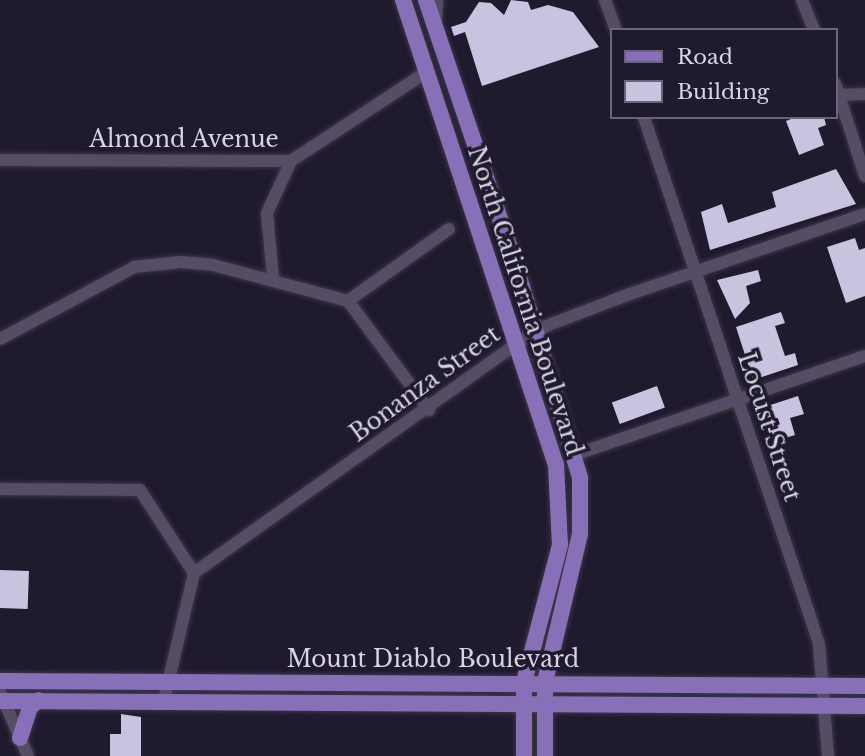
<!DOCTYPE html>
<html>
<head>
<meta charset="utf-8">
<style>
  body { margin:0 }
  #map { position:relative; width:865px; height:756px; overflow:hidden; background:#201a2e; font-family:"Libre Baskerville",serif }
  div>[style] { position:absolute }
  .building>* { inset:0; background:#cac3df; transform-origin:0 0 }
  .roads { filter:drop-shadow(0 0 2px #3b3647) drop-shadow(0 0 2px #3b3647) }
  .minor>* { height:12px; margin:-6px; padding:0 6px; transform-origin:6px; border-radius:6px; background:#544d65 }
  .major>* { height:16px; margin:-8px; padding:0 8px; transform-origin:8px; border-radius:8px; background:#8870b8 }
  span { translate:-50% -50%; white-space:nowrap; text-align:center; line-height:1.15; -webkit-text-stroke:7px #201a2e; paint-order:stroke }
  .street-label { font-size:23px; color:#d7d3e2 }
  .legend { position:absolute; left:610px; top:28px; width:228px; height:91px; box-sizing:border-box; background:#201a2e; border:2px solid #696476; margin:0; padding:9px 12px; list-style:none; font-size:21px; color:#d7d3e2 }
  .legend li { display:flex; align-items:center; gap:14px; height:35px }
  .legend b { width:35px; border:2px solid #696476 }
</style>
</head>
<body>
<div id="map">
  <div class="building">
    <div style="clip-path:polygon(511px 0,528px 2px,531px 10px,548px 5px,573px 12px,599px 47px,482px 86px,465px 32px,454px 36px,451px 27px,466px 22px,479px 2px,491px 3px,504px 15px)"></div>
    <div style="clip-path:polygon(796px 117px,824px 117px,826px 125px,818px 128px,824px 145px,799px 155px,786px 121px)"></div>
    <div style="clip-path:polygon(836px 169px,856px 204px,710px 250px,701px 212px,722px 204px,728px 223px,776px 207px,772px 192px)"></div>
    <div style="clip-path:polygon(855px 238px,859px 250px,865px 248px,865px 296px,846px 303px,827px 247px)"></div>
    <div style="clip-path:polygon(758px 270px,761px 281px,746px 286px,750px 303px,735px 319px,717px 280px)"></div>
    <div style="clip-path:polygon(781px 312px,785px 323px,775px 326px,785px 356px,795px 353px,798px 365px,753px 380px,736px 327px)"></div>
    <div style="left:657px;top:386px;width:23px;height:48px;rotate:70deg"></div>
    <div style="clip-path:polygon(798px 396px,804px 414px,790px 418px,795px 435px,772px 442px,761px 408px)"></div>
    <div style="left:0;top:570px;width:29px;height:38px;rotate:2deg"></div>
    <div style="clip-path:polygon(121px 714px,141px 717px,141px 756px,110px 756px,110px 734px,121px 734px)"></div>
  </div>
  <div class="roads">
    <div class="minor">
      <div style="left:605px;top:0;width:32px;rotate:70deg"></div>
      <div style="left:802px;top:0;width:32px;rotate:68deg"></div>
      <div style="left:436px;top:21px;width:21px;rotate:-87deg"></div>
      <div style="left:835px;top:83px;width:98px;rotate:72.1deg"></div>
      <div style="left:839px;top:95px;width:26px;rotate:-2deg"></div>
      <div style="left:644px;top:117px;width:555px;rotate:71.63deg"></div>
      <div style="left:819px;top:644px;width:112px;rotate:85.4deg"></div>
      <div style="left:0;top:160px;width:291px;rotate:0.2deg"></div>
      <div style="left:291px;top:161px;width:160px;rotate:-33.3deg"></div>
      <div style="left:273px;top:278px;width:65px;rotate:-95.3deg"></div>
      <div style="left:267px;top:213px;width:57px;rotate:-65.2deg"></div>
      <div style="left:348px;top:301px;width:124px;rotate:-35.5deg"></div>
      <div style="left:0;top:339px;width:152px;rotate:-28.2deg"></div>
      <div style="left:134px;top:267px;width:47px;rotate:-6.1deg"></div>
      <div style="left:181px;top:262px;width:32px;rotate:5deg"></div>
      <div style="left:213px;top:265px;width:140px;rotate:14.9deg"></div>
      <div style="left:348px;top:301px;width:136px;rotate:53.4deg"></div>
      <div style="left:574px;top:455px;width:307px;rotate:-18.8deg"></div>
      <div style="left:0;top:489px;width:140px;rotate:0.4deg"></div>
      <div style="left:140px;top:490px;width:99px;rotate:57deg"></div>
      <div style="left:0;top:692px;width:70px;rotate:66.4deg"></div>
      <div style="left:164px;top:700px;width:130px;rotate:-76.7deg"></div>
      <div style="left:194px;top:573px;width:397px;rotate:-35.4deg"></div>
      <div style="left:518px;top:343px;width:33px;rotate:-31deg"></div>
      <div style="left:546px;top:326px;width:90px;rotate:-20.9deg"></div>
      <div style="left:630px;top:294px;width:248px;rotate:-18.8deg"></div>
    </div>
    <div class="major">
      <div style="left:403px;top:0;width:489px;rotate:71.8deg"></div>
      <div style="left:556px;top:464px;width:81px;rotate:87.2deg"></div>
      <div style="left:560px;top:545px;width:142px;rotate:104.7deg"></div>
      <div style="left:524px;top:682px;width:74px;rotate:90deg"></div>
      <div style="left:426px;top:0;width:271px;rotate:71.3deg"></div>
      <div style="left:513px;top:257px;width:231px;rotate:73.1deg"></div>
      <div style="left:580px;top:478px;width:56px;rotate:90deg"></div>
      <div style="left:580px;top:534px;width:152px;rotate:103.3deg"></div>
      <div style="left:545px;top:682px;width:74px;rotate:90deg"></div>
      <div style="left:0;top:681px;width:865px;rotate:0.33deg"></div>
      <div style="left:0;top:701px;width:865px;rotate:0.33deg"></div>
      <div style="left:20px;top:738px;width:33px;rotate:-72deg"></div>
      <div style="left:30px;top:707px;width:11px;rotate:-38deg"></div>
    </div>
  </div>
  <div class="street-label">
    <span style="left:184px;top:139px">Almond Avenue</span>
    <span style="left:525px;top:301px;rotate:72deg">North California Boulevard</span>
    <span style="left:425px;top:384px;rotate:-36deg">Bonanza Street</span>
    <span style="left:769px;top:427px;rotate:72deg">Locust Street</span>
    <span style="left:433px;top:659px">Mount Diablo Boulevard</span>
  </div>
  <ul class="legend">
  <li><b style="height:9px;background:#8870b8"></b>Road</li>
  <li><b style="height:19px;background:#cac3df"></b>Building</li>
  </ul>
</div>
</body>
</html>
